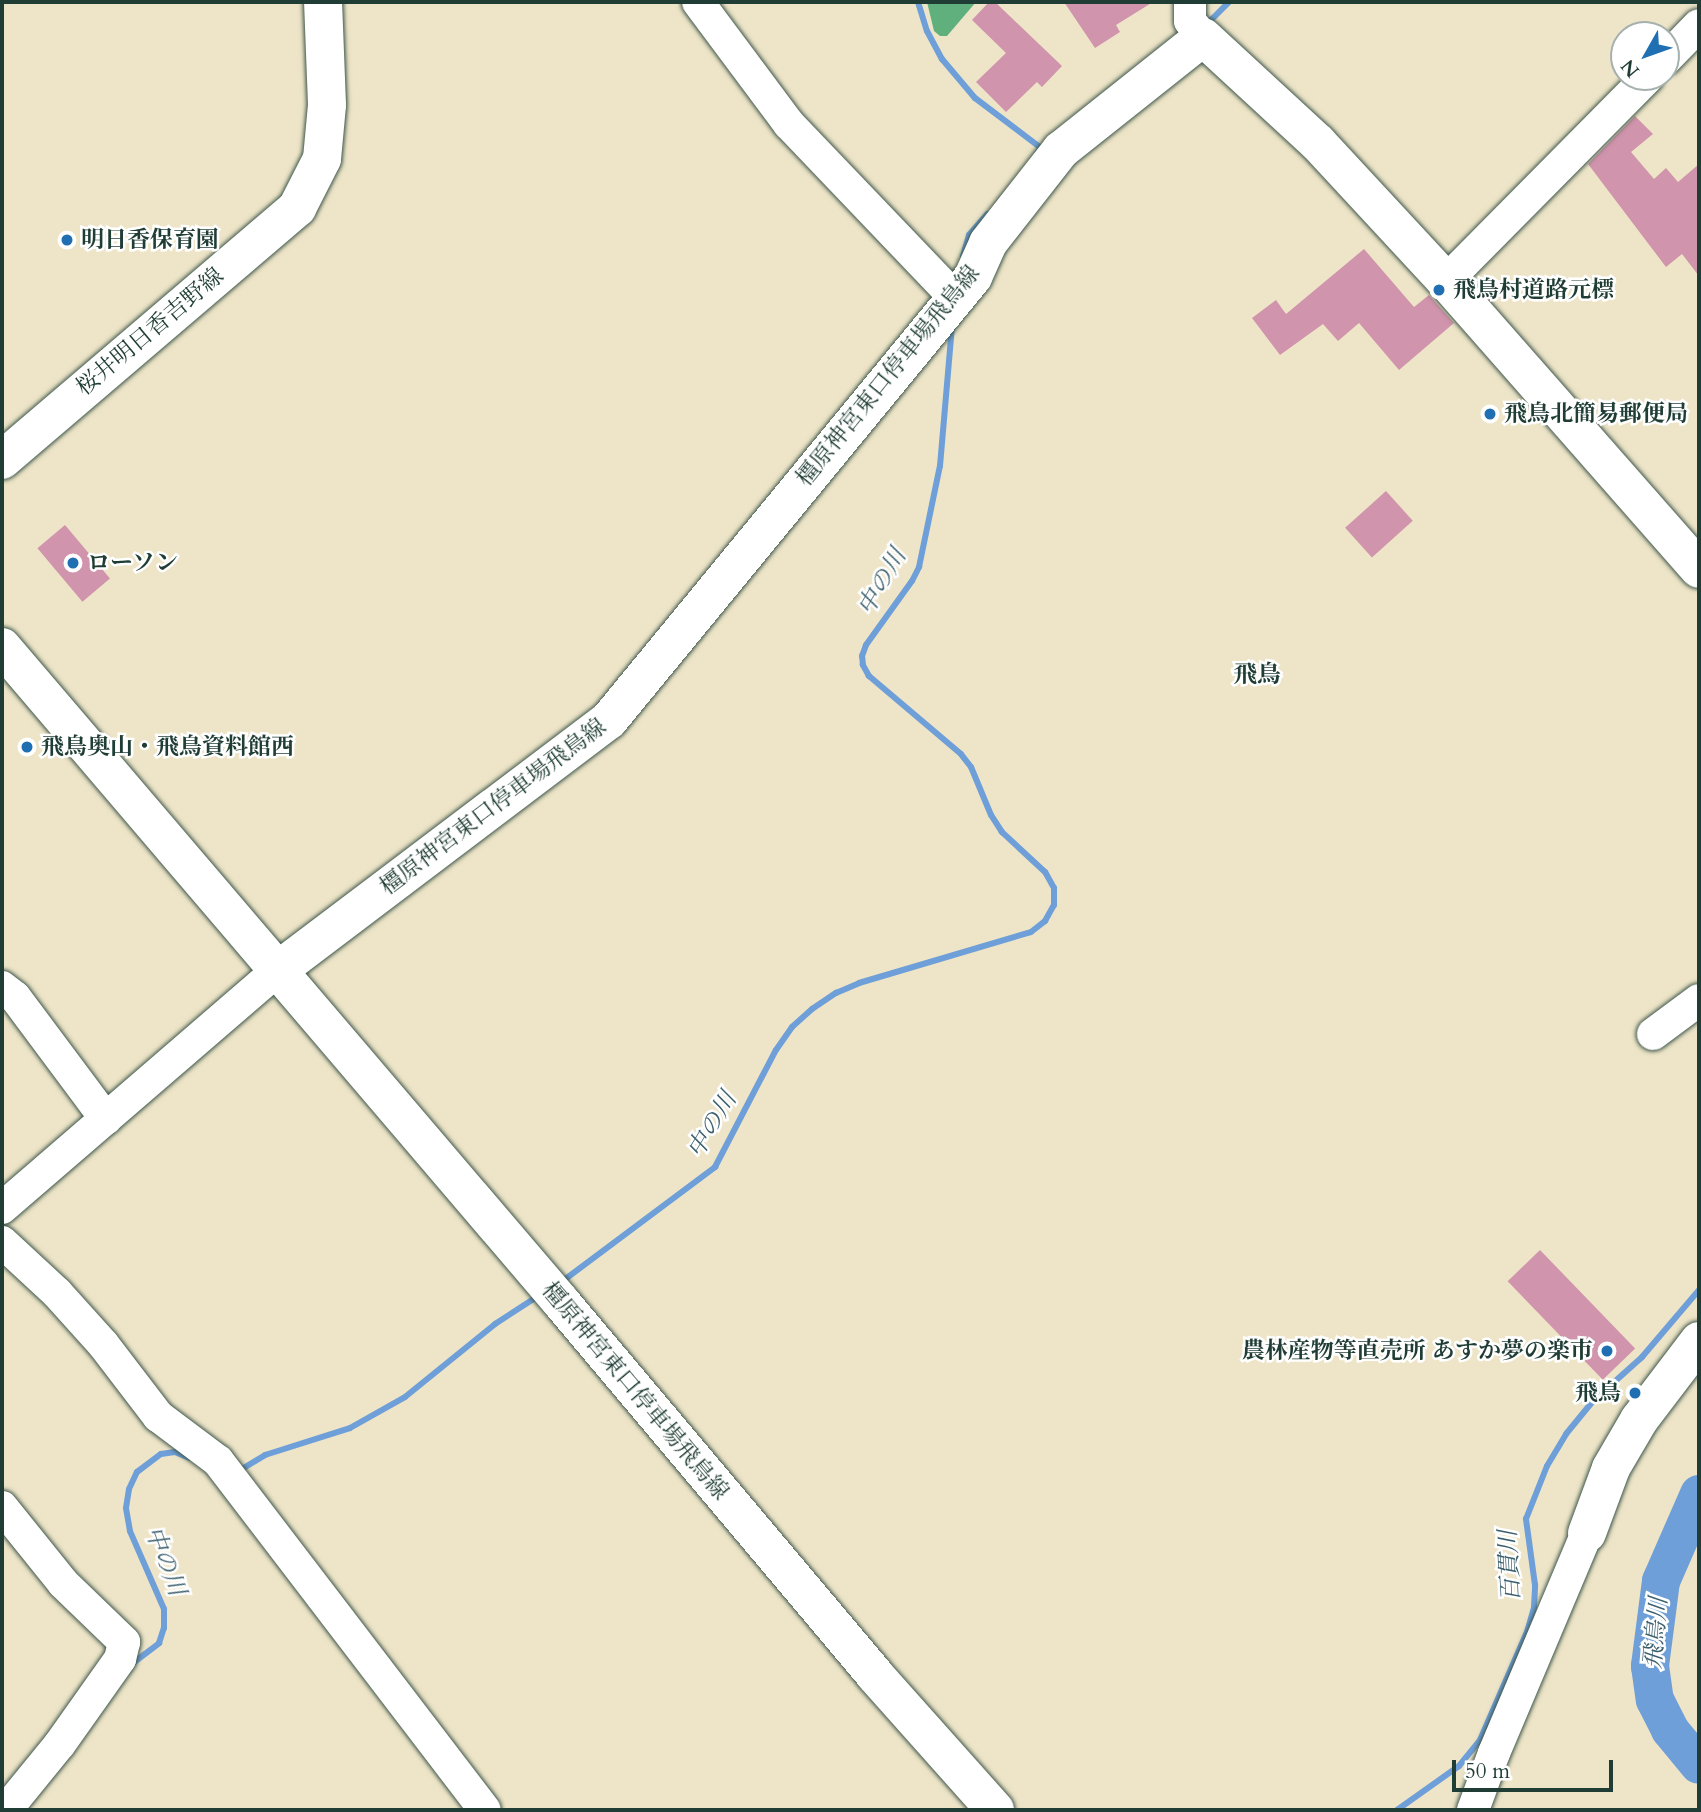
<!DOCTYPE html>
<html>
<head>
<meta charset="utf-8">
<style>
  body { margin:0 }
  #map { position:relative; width:1701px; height:1812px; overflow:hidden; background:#eee5c8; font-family:Cardo,"Noto Serif JP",serif }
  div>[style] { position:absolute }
  .forest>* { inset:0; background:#60b07d }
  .stream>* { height:6px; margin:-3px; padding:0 3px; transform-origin:3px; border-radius:3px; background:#6e9fd8 }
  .river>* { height:38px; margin:-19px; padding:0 19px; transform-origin:19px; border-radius:19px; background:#6e9fd8 }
  .building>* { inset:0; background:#d094ac; transform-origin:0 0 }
  .roads { filter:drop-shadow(0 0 2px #3e564a) drop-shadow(0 0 2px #3e564a) }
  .minor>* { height:32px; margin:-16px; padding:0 16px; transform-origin:16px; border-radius:16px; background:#fff }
  .major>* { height:38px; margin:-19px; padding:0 19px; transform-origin:19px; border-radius:19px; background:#fff }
  .dots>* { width:19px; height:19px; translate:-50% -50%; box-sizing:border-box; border:4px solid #fff; border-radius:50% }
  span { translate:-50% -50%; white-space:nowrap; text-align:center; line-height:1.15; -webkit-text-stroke:5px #fff; paint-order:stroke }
  .poi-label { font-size:23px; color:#1f3d34; font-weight:700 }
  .left { translate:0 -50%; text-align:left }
  .right { translate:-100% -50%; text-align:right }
  .street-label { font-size:23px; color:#1f3d34 }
  .water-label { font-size:24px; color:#3b5f6d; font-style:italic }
  .neighbourhood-label { font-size:24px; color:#1f3d34; font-weight:700 }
  .frame { position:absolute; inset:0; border:4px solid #1f3d34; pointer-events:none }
  .north { position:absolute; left:1610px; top:21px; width:70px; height:70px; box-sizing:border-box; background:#fff; border:2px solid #a5b1ae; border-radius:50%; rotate:230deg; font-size:19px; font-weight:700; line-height:28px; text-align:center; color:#1f3d34 }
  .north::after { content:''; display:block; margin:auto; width:24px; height:32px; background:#1f6fb2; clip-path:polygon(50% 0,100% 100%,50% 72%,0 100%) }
  .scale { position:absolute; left:1452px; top:1760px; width:161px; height:32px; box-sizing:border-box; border:4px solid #1f3d34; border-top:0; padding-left:9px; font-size:21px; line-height:24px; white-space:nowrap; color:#1f3d34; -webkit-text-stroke:5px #fff; paint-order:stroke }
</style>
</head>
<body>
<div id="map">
  <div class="forest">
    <div style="clip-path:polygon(927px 2px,976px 2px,947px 36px,940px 36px,934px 31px)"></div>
  </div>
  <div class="stream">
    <div style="left:918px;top:2px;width:30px;rotate:73deg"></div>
    <div style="left:927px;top:31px;width:32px;rotate:62deg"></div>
    <div style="left:942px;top:59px;width:51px;rotate:49.8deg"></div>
    <div style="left:975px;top:98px;width:83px;rotate:37.1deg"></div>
    <div style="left:1041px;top:148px;width:5px;rotate:127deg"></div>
    <div style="left:1207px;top:24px;width:31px;rotate:-45deg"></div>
    <div style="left:963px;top:256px;width:22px;rotate:-74deg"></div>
    <div style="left:969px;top:235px;width:28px;rotate:-49deg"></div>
    <div style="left:560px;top:1283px;width:194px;rotate:-36.8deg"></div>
    <div style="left:715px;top:1167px;width:132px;rotate:-62.5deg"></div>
    <div style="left:776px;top:1050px;width:28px;rotate:-55deg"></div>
    <div style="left:792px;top:1027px;width:27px;rotate:-42deg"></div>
    <div style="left:812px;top:1009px;width:29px;rotate:-34deg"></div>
    <div style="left:836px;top:993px;width:25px;rotate:-23deg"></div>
    <div style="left:859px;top:983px;width:179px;rotate:-16.5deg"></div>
    <div style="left:1031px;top:932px;width:18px;rotate:-38deg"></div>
    <div style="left:1045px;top:921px;width:18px;rotate:-61deg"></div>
    <div style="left:1054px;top:905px;width:17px;rotate:-90deg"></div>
    <div style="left:1054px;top:888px;width:18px;rotate:-119deg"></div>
    <div style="left:1045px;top:872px;width:59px;rotate:-137.1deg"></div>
    <div style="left:1002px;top:832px;width:20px;rotate:-123deg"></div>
    <div style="left:991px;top:815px;width:52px;rotate:-112.6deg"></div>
    <div style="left:971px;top:767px;width:16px;rotate:-128deg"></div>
    <div style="left:961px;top:754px;width:121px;rotate:-139.7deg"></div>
    <div style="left:869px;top:676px;width:13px;rotate:-119deg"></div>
    <div style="left:863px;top:665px;width:9px;rotate:-96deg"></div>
    <div style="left:862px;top:656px;width:12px;rotate:-70deg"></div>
    <div style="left:866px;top:645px;width:79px;rotate:-54.3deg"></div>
    <div style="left:912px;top:581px;width:16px;rotate:-63deg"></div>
    <div style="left:919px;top:567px;width:103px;rotate:-78.3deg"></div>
    <div style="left:940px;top:466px;width:142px;rotate:-85.1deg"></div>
    <div style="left:237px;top:1472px;width:33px;rotate:-31deg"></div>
    <div style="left:265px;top:1455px;width:89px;rotate:-17.6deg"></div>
    <div style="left:350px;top:1428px;width:63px;rotate:-29.4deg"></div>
    <div style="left:405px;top:1397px;width:116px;rotate:-39deg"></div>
    <div style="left:495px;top:1324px;width:51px;rotate:-33.1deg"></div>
    <div style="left:129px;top:1666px;width:38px;rotate:-37deg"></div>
    <div style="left:159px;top:1643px;width:16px;rotate:-72deg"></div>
    <div style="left:164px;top:1628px;width:19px;rotate:-90deg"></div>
    <div style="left:164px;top:1609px;width:85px;rotate:-113.6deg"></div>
    <div style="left:130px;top:1531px;width:23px;rotate:-100deg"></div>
    <div style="left:126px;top:1508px;width:19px;rotate:-81deg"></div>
    <div style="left:129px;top:1489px;width:19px;rotate:-65deg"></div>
    <div style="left:137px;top:1472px;width:30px;rotate:-37deg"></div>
    <div style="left:161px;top:1454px;width:14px;rotate:-8deg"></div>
    <div style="left:175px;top:1452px;width:15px;rotate:23deg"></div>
    <div style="left:1397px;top:1810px;width:76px;rotate:-35.4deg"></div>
    <div style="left:1459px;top:1766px;width:33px;rotate:-51deg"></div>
    <div style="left:1480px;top:1740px;width:118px;rotate:-66.5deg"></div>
    <div style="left:1527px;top:1632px;width:26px;rotate:-74deg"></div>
    <div style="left:1534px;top:1607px;width:22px;rotate:-87deg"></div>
    <div style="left:1535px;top:1585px;width:67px;rotate:-97.8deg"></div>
    <div style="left:1526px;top:1519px;width:57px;rotate:-68.4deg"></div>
    <div style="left:1547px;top:1466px;width:37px;rotate:-59deg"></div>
    <div style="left:1566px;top:1434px;width:43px;rotate:-50.7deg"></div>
    <div style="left:1593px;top:1401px;width:66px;rotate:-41.9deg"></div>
    <div style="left:1642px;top:1357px;width:88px;rotate:-49.6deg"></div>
  </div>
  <div class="river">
    <div style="left:1699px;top:1494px;width:95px;rotate:113.6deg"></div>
    <div style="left:1661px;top:1581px;width:86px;rotate:97.4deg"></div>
    <div style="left:1650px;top:1666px;width:34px;rotate:82deg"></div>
    <div style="left:1655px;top:1700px;width:34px;rotate:63deg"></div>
    <div style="left:1670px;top:1730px;width:45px;rotate:50.4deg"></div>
  </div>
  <div class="building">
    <div style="clip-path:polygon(989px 2px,995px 2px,1062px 66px,1042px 87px,1037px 82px,1006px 112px,976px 82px,1006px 53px,972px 20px)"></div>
    <div style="clip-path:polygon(1064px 2px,1153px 2px,1116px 25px,1120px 32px,1095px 48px)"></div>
    <div style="clip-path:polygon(1635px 116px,1653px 134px,1631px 152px,1654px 179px,1666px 168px,1678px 182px,1699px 164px,1699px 276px,1682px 254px,1666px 267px,1588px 164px)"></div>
    <div style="clip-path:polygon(1364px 249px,1414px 307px,1429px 295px,1454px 323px,1399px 370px,1359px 323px,1338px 341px,1323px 324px,1280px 355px,1252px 318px,1276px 300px,1286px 314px)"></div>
    <div style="left:1386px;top:491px;width:40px;height:55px;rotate:48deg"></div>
    <div style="left:65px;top:525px;width:70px;height:36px;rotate:50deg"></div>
    <div style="left:1540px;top:1250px;width:137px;height:45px;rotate:46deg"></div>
  </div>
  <div class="roads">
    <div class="minor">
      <div style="left:698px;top:2px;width:152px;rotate:53.3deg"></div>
      <div style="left:789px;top:124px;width:240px;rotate:46.3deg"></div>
      <div style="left:1190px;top:2px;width:19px;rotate:90deg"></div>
      <div style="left:1190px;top:21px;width:21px;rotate:51deg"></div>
      <div style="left:1666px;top:59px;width:47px;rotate:-45.9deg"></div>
      <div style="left:1446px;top:281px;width:287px;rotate:-45.3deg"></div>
      <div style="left:2px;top:987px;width:16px;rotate:38deg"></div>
      <div style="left:15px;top:997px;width:152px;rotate:53.3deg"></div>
      <div style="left:1653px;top:1034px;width:57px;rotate:-36.5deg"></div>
      <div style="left:2px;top:1208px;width:363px;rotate:-40.8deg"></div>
      <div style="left:2px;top:1242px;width:75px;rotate:42.8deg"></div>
      <div style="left:57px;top:1293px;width:69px;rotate:48deg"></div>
      <div style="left:103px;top:1344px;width:91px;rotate:52.6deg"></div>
      <div style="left:158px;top:1416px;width:75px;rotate:36.9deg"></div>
      <div style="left:218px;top:1461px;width:439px;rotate:52.6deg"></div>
      <div style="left:2px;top:1507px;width:97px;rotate:51.2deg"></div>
      <div style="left:63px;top:1583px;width:85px;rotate:44deg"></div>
      <div style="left:124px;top:1642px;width:17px;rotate:103deg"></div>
      <div style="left:120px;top:1659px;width:105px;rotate:125.3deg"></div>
      <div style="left:59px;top:1745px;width:84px;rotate:129.2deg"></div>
      <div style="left:1473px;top:1810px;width:61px;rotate:-69.8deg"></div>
      <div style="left:1494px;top:1753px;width:239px;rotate:-67.1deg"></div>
    </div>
    <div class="major">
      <div style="left:2px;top:460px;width:388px;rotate:-40.5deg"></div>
      <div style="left:297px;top:208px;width:55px;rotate:-63deg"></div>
      <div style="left:322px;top:159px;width:54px;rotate:-84.7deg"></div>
      <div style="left:327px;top:105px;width:103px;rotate:-92.2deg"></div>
      <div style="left:2px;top:647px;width:861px;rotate:49.52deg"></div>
      <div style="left:561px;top:1302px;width:486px;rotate:49.9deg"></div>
      <div style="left:874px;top:1674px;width:182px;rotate:48.3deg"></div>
      <div style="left:277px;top:971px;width:416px;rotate:-37.1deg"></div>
      <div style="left:609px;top:720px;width:573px;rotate:-50.59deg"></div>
      <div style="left:973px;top:277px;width:37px;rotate:-66deg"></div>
      <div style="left:988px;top:243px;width:118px;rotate:-51.9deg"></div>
      <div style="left:1061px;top:150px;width:181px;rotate:-38.5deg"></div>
      <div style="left:1203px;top:37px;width:156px;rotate:42.7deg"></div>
      <div style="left:1318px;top:143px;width:188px;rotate:47.2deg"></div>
      <div style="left:1446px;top:281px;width:383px;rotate:48.7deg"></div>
      <div style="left:1587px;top:1533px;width:69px;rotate:-69.7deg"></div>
      <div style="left:1611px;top:1468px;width:56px;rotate:-59.7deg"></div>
      <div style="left:1639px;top:1420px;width:99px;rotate:-52.8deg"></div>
    </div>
  </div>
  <div class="dots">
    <div style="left:67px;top:240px;background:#1f6fb2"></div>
    <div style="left:1439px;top:290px;background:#1f6fb2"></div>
    <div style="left:1490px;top:414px;background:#1f6fb2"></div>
    <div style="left:73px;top:563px;background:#1f6fb2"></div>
    <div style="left:27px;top:747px;background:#1f6fb2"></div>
    <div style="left:1607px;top:1351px;background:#1f6fb2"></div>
    <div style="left:1635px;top:1393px;background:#1f6fb2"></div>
  </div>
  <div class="poi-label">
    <span class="left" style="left:81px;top:240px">明日香保育園</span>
    <span class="left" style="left:1453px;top:290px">飛鳥村道路元標</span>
    <span class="left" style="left:1504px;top:414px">飛鳥北簡易郵便局</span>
    <span class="left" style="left:87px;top:563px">ローソン</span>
    <span class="left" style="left:41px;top:747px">飛鳥奥山・飛鳥資料館西</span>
    <span class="right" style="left:1593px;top:1351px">農林産物等直売所 あすか夢の楽市</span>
    <span class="right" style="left:1621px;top:1393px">飛鳥</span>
  </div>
  <div class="street-label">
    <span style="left:150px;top:332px;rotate:-40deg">桜井明日香吉野線</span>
    <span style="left:888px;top:376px;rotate:-51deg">橿原神宮東口停車場飛鳥線</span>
    <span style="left:493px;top:807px;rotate:-37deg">橿原神宮東口停車場飛鳥線</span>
    <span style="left:635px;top:1391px;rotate:50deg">橿原神宮東口停車場飛鳥線</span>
  </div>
  <div class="water-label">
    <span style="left:882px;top:582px;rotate:-60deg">中の川</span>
    <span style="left:712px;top:1125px;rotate:-59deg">中の川</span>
    <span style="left:165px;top:1561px;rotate:69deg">中の川</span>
    <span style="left:1510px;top:1566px;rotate:-93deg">百貫川</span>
    <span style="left:1656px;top:1633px;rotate:-85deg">飛鳥川</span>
  </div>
  <div class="neighbourhood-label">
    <span style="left:1257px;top:675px">飛鳥</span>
  </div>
  <div class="frame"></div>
  <div class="north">N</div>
  <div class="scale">50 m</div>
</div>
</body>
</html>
